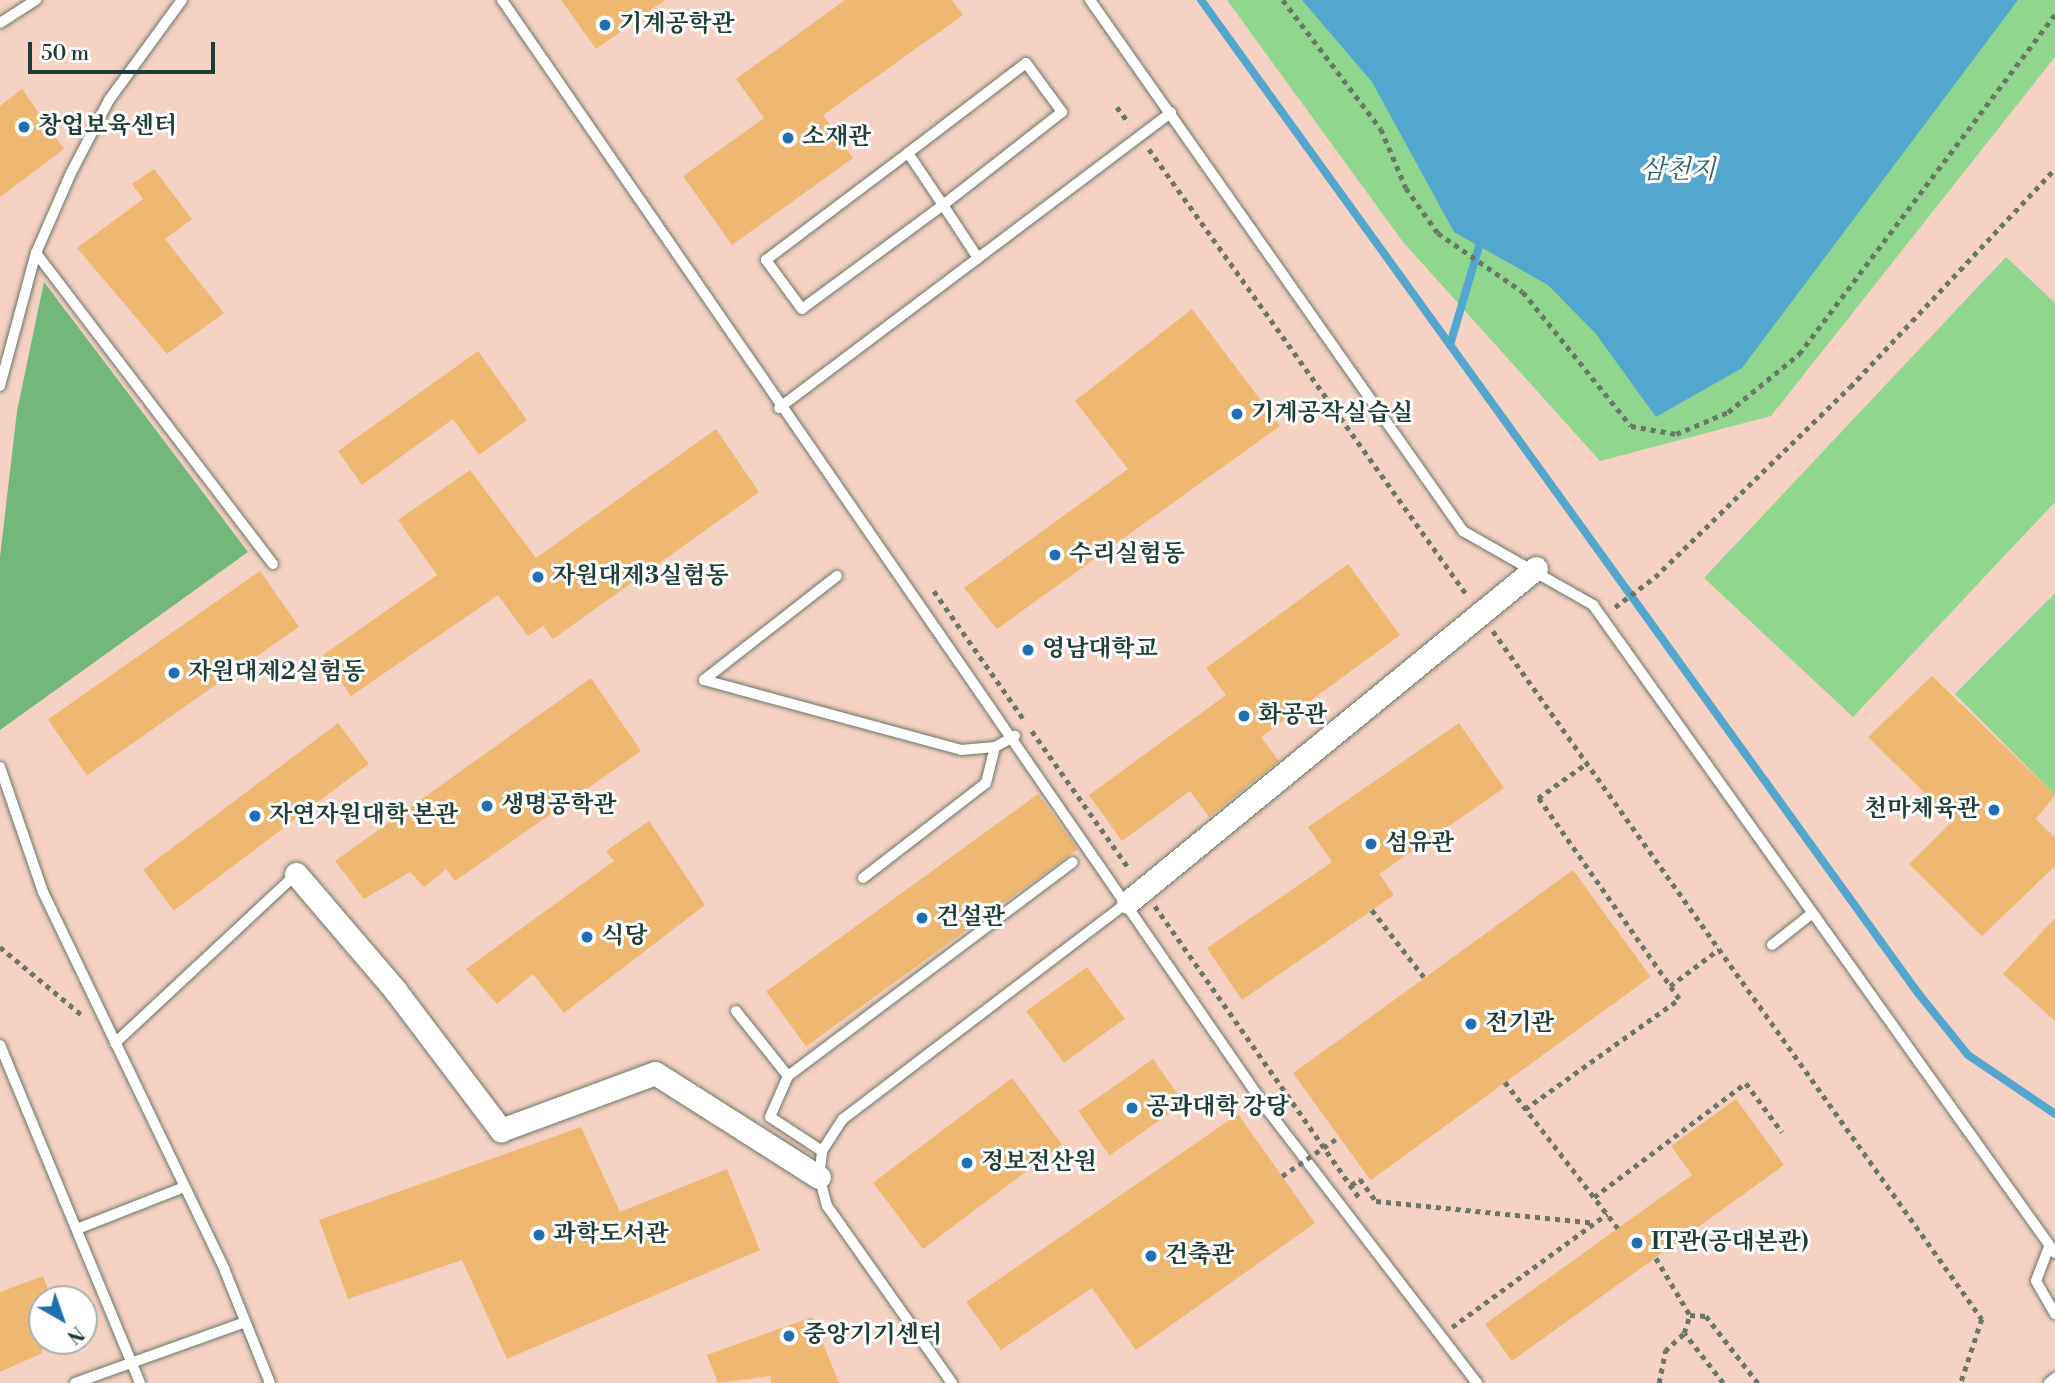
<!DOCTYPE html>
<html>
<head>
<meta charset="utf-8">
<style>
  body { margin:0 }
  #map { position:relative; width:2055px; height:1383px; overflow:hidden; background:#f4dfc4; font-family:"Libre Bodoni","Noto Serif KR",serif }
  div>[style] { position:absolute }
  .built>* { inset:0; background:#f6d2c4 }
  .green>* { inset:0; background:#91d68f }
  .forest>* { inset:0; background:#74b77a }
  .water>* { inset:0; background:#53a7cf }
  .stream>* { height:8px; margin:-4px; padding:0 4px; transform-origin:4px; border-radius:4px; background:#53a7cf }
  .building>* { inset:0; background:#eeb872; transform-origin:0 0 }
  .path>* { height:4.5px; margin-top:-2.25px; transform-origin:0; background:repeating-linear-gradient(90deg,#6a7666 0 5px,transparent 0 10px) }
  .roads { filter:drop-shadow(0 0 2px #6a7666) drop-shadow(0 0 2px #6a7666) }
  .lane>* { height:10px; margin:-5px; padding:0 5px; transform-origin:5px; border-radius:5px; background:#fff }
  .street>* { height:23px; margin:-11.5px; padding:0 11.5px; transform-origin:11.5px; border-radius:11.5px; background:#fff }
  .path-bridge>* { height:4.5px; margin-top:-2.25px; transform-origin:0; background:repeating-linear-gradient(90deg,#6a7666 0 5px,transparent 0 10px) }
  .dots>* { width:19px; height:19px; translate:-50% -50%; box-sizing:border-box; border:4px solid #fff; border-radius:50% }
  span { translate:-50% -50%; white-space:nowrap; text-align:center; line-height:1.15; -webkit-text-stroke:6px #fff; paint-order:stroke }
  .poi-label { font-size:24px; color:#1f3d34; font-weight:700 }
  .left { translate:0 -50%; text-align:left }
  .right { translate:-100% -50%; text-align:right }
  .water-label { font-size:26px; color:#31626a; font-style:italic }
  .north { position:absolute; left:28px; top:1285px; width:70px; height:70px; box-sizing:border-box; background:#fff; border:2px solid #a5b1ae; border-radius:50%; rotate:140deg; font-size:19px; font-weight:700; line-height:28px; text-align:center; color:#1f3d34 }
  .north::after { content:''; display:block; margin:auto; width:24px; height:32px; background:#1f6fb2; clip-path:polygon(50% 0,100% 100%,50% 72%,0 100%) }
  .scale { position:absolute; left:28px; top:42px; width:187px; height:32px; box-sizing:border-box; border:4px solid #1f3d34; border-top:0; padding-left:9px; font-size:21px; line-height:24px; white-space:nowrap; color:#1f3d34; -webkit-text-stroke:5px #fff; paint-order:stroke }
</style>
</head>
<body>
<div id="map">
  <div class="built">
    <div style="clip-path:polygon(evenodd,0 0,2055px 0,2055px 1383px,0 1383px,0 0,42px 1299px,84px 1299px,84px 1341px,42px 1341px,42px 1299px)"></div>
  </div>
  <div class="green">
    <div style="clip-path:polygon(1227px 0,2055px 0,2055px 57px,1771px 416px,1600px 461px,1403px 242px)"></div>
    <div style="clip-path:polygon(2006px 257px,2055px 303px,2055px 502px,1853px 717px,1704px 578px)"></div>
    <div style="clip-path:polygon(2055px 593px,2055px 795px,1955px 694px)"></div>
  </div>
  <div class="forest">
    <div style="clip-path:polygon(44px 282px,248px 552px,0 730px,0 557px,17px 411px)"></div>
  </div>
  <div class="water">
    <div style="clip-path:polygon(1302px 0,2018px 0,1742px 368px,1656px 417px,1596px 334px,1548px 285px,1454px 232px,1372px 82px)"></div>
  </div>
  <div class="stream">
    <div style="left:1201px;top:0;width:1225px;rotate:54.17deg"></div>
    <div style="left:1918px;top:993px;width:80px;rotate:51.1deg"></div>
    <div style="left:1968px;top:1055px;width:105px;rotate:34.1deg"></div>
    <div style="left:1450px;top:345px;width:114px;rotate:-73.6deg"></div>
  </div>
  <div class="building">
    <div style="clip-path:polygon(561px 0,665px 0,596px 49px)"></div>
    <div style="clip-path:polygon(845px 0,952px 0,963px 15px,823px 115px,853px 158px,732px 245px,683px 176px,764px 118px,736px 79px)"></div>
    <div style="clip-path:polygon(22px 89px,64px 149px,0 197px,0 106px)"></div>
    <div style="clip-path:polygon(154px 169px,192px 219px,165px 239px,224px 313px,167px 354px,77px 248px,143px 199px,132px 184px)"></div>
    <div style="clip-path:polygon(1192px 309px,1280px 426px,997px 629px,964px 588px,1128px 469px,1075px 401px)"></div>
    <div style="clip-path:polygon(478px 351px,527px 420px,479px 455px,453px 419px,362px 485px,338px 451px)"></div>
    <div style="clip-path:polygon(716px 429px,759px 492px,553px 639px,543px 626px,528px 636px,498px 595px,351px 696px,323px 655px,437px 575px,398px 520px,470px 470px,536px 558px)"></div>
    <div style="clip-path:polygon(1348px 564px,1400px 635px,1261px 737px,1279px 761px,1209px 817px,1190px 791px,1122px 841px,1089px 795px,1226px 695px,1206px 668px)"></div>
    <div style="left:260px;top:571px;width:68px;height:259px;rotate:55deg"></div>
    <div style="clip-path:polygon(1932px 676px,2055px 795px,2036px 819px,2055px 838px,2055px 866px,1982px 936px,1909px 864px,1953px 821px,1868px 737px)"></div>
    <div style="clip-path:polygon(591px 678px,641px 751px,455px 881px,446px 869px,424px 887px,410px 872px,364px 899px,335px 861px)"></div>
    <div style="left:338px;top:723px;width:51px;height:244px;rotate:53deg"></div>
    <div style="clip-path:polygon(1459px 723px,1504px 788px,1379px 874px,1394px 895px,1242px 1000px,1207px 948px,1332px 862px,1308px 827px)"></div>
    <div style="left:1038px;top:794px;width:68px;height:336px;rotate:54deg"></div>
    <div style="clip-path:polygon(649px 821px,705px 905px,564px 1013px,533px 974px,497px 1004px,466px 969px,614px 861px,606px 851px)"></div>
    <div style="left:1573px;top:870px;width:132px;height:346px;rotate:54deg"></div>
    <div style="clip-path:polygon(2055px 918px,2055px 1021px,2003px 974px)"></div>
    <div style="left:1087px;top:967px;width:64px;height:75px;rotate:54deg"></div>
    <div style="left:1153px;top:1059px;width:54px;height:91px;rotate:55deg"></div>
    <div style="left:1012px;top:1078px;width:83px;height:174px;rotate:53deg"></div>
    <div style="clip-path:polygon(1736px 1099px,1784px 1165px,1512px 1361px,1485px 1324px,1692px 1175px,1671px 1146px)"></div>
    <div style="clip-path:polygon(1238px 1114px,1315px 1223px,1136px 1350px,1092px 1288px,1001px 1350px,966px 1302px)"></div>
    <div style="clip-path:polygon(581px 1127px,620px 1212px,727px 1169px,760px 1250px,507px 1359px,462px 1260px,348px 1299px,319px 1220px)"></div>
    <div style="clip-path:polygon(43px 1276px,52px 1299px,42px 1299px,42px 1353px,0 1372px,0 1292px)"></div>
    <div style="clip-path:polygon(812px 1317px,839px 1383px,771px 1383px,770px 1376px,718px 1383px,707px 1355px)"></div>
  </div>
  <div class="path">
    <div style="left:1283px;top:0;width:162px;rotate:52.8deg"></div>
    <div style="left:1381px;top:129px;width:64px;rotate:67deg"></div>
    <div style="left:1406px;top:188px;width:55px;rotate:54.6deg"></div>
    <div style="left:1438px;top:233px;width:103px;rotate:34.8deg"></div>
    <div style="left:1523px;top:292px;width:172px;rotate:51.1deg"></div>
    <div style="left:1631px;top:426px;width:46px;rotate:10.1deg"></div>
    <div style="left:1676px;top:434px;width:56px;rotate:-22.9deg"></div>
    <div style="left:1728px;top:412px;width:92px;rotate:-39.2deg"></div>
    <div style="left:1799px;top:354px;width:426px;rotate:-53deg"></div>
    <div style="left:1117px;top:107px;width:20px;rotate:53deg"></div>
    <div style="left:1149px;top:149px;width:548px;rotate:54.51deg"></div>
    <div style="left:934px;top:591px;width:159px;rotate:55deg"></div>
    <div style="left:1615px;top:607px;width:50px;rotate:-36.9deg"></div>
    <div style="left:1655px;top:577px;width:272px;rotate:-44.3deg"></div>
    <div style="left:1850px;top:387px;width:299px;rotate:-46.8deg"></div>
    <div style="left:1493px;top:631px;width:844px;rotate:54.6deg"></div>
    <div style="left:1982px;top:1319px;width:67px;rotate:108.2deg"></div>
    <div style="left:1032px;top:731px;width:170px;rotate:54.8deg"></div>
    <div style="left:1155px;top:906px;width:355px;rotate:55deg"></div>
    <div style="left:1372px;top:910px;width:85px;rotate:52.2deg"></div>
    <div style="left:0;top:947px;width:108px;rotate:39.7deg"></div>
    <div style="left:1670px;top:986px;width:61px;rotate:-37.1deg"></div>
    <div style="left:1505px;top:1082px;width:185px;rotate:52.3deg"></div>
    <div style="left:1525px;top:1109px;width:189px;rotate:-35.5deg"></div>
    <div style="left:1679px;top:999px;width:246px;rotate:-125deg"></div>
    <div style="left:1538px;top:798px;width:60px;rotate:-35.5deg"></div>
    <div style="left:1351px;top:1185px;width:11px;rotate:-34deg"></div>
    <div style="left:1360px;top:1179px;width:27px;rotate:54deg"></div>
    <div style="left:1376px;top:1201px;width:220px;rotate:5.7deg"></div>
    <div style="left:1594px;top:1197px;width:190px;rotate:-36.9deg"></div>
    <div style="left:1746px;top:1083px;width:61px;rotate:53.7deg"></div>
    <div style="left:1656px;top:1258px;width:66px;rotate:59.2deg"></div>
    <div style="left:1452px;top:1327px;width:192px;rotate:-36.1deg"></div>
    <div style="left:1659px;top:1383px;width:33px;rotate:-79deg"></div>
    <div style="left:1665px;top:1351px;width:26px;rotate:-43deg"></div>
    <div style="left:1723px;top:1383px;width:63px;rotate:-128deg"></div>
    <div style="left:1684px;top:1333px;width:19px;rotate:-72deg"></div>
    <div style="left:1690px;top:1315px;width:16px;rotate:4deg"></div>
    <div style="left:1706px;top:1316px;width:85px;rotate:52.2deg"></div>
  </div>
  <div class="roads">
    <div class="lane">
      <div style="left:502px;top:0;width:1351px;rotate:55.4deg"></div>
      <div style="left:1269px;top:1112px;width:342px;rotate:52.5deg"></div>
      <div style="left:1090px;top:0;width:649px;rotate:54.91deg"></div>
      <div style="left:1463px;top:531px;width:150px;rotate:29.6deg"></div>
      <div style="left:1593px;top:605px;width:796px;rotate:54.51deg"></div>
      <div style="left:0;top:23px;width:43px;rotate:-32.6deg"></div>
      <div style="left:908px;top:153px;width:148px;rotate:-37.3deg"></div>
      <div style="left:1026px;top:63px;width:61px;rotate:53.7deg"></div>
      <div style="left:1062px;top:112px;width:151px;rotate:142deg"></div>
      <div style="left:943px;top:205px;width:175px;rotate:143.6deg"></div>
      <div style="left:802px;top:309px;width:61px;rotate:-126.3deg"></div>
      <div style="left:766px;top:260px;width:178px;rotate:-37deg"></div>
      <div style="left:908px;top:153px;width:63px;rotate:56.1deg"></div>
      <div style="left:943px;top:205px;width:64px;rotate:56.6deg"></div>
      <div style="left:36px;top:253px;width:391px;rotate:52.7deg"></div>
      <div style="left:0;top:386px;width:138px;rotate:-74.9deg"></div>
      <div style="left:36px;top:253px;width:87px;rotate:-66.4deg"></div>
      <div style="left:71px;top:173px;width:82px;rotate:-62.5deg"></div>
      <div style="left:109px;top:100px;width:124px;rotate:-53.9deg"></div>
      <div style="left:779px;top:408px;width:491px;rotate:-37deg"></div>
      <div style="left:837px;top:576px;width:169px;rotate:142deg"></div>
      <div style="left:704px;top:680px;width:266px;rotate:15.2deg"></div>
      <div style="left:961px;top:750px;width:34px;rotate:-5deg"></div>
      <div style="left:995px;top:747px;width:23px;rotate:-29deg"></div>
      <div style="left:0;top:767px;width:132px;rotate:71deg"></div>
      <div style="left:43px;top:892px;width:420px;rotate:64.3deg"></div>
      <div style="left:225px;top:1271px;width:121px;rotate:68.1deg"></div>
      <div style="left:863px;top:878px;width:155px;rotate:-37.7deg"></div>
      <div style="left:986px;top:783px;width:37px;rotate:-76deg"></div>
      <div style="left:1772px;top:945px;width:48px;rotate:-38.3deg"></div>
      <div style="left:736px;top:1011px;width:83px;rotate:51.3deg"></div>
      <div style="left:115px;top:1043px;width:248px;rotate:-43deg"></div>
      <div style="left:0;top:1045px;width:366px;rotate:67.5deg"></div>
      <div style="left:822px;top:1151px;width:62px;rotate:-146.8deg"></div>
      <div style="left:770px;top:1117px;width:45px;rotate:-66.3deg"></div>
      <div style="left:788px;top:1076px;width:356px;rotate:-36.9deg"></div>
      <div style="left:77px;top:1229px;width:115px;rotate:-21.4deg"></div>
      <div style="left:2049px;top:1247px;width:36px;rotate:111deg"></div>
      <div style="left:2036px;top:1281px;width:38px;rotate:60deg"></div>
      <div style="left:75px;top:1383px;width:181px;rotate:-19.7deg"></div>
      <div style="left:952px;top:1383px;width:217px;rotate:-125.2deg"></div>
      <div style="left:827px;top:1206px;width:30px;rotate:-105deg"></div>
      <div style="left:819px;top:1177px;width:26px;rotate:-83deg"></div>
      <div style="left:822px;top:1151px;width:38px;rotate:-57deg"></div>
      <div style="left:843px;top:1119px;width:358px;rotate:-37.3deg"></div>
      <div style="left:2049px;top:1383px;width:8px;rotate:-40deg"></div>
    </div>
    <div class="street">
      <div style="left:296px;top:874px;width:153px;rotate:49.5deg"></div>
      <div style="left:395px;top:990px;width:176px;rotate:52.9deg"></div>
      <div style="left:501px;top:1130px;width:164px;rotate:-20.3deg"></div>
      <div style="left:655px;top:1073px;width:194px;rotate:32.4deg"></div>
      <div style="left:1128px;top:902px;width:527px;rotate:-39.3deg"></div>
    </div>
  </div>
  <div class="path-bridge">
    <div style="left:1282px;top:1176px;width:69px;rotate:-34.4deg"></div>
  </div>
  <div class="dots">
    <div style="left:605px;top:25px;background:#1f6fb2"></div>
    <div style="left:24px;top:127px;background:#1f6fb2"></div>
    <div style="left:788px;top:138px;background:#1f6fb2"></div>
    <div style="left:1237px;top:414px;background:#1f6fb2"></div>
    <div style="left:1055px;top:555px;background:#1f6fb2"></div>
    <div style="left:538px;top:577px;background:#1f6fb2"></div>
    <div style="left:1028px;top:650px;background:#1f6fb2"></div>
    <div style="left:174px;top:673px;background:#1f6fb2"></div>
    <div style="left:1244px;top:716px;background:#1f6fb2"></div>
    <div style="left:487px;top:806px;background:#1f6fb2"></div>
    <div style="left:1994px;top:810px;background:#1f6fb2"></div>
    <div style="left:255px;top:816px;background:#1f6fb2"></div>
    <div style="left:1371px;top:844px;background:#1f6fb2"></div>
    <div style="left:922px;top:918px;background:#1f6fb2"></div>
    <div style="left:587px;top:937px;background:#1f6fb2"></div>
    <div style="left:1471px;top:1024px;background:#1f6fb2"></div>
    <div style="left:1132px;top:1108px;background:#1f6fb2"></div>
    <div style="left:967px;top:1163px;background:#1f6fb2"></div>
    <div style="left:539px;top:1235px;background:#1f6fb2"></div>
    <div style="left:1637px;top:1243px;background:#1f6fb2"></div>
    <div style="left:1151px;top:1256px;background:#1f6fb2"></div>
    <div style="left:789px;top:1336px;background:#1f6fb2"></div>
  </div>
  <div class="poi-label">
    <span class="left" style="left:619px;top:25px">기계공학관</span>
    <span class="left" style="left:38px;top:127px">창업보육센터</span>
    <span class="left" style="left:802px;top:138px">소재관</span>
    <span class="left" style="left:1251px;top:414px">기계공작실습실</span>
    <span class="left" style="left:1069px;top:555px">수리실험동</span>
    <span class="left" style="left:552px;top:577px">자원대제3실험동</span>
    <span class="left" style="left:1042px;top:650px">영남대학교</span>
    <span class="left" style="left:188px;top:673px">자원대제2실험동</span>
    <span class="left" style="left:1258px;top:716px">화공관</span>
    <span class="left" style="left:501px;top:806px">생명공학관</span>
    <span class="right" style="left:1980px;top:810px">천마체육관</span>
    <span class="left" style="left:269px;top:816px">자연자원대학 본관</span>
    <span class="left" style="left:1385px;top:844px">섬유관</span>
    <span class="left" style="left:936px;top:918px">건설관</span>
    <span class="left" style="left:601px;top:937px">식당</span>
    <span class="left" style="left:1485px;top:1024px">전기관</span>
    <span class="left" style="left:1146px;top:1108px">공과대학 강당</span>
    <span class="left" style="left:981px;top:1163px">정보전산원</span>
    <span class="left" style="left:553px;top:1235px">과학도서관</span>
    <span class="left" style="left:1651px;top:1243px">IT관(공대본관)</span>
    <span class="left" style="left:1165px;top:1256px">건축관</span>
    <span class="left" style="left:803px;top:1336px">중앙기기센터</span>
  </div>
  <div class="water-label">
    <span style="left:1678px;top:171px">삼천지</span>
  </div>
  <div class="north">N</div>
  <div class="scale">50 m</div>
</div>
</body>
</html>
